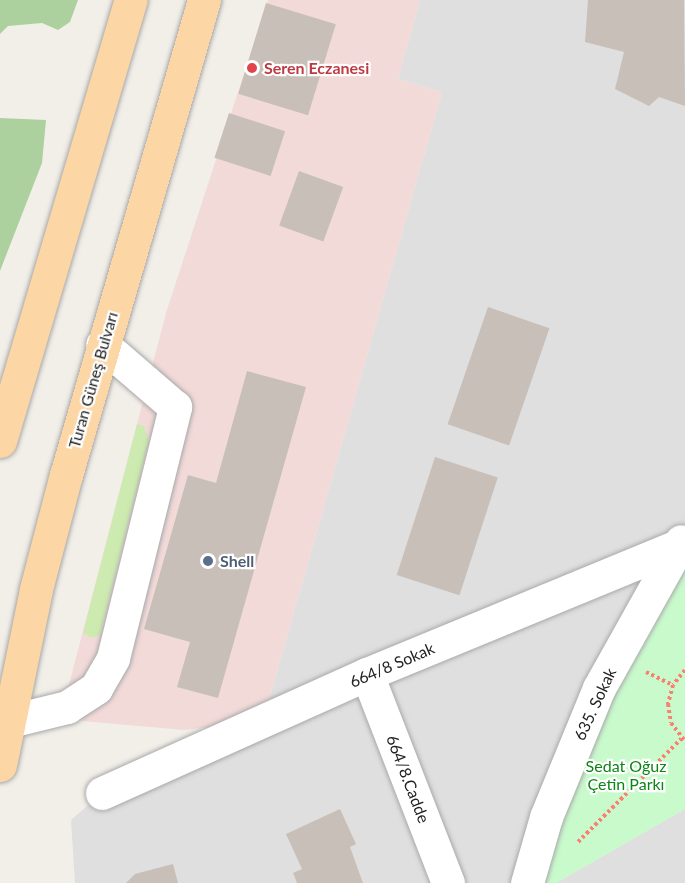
<!DOCTYPE html>
<html>
<head>
<meta charset="utf-8">
<style>
  body { margin:0 }
  #map { position:relative; width:685px; height:883px; overflow:hidden; background:#f2efe9; font-family:Lato,sans-serif }
  div>[style] { position:absolute }
  .residential>* { inset:0; background:#e0dfdf }
  .commercial>* { inset:0; background:#f2dad9 }
  .grass>* { inset:0; background:#cdebb0 }
  .forest>* { inset:0; background:#add19e }
  .park>* { inset:0; background:#c8facc }
  .building>* { inset:0; background:#c7bfb8; transform-origin:0 0 }
  .path>* { height:4px; margin-top:-2px; transform-origin:0; background:repeating-linear-gradient(90deg,#fa8072 0 3px,transparent 0 6px) }
  .roads { filter:drop-shadow(0 0 2px #a9a9a9) drop-shadow(0 0 2px #a9a9a9) }
  .minor>* { height:33px; margin:-16.5px; padding:0 16.5px; transform-origin:16.5px; border-radius:16.5px; background:#fff }
  .major>* { height:33px; margin:-16.5px; padding:0 16.5px; transform-origin:16.5px; border-radius:16.5px; background:#fcd6a4 }
  .dots>* { width:16px; height:16px; translate:-50% -50%; box-sizing:border-box; border:3px solid #fff; border-radius:50% }
  span { translate:-50% -50%; white-space:nowrap; text-align:center; line-height:1.15; -webkit-text-stroke:4.5px #fff; paint-order:stroke }
  .health-label { font-size:16px; color:#be3a42; font-weight:700 }
  .left { translate:0 -50%; text-align:left }
  .street-label { font-size:16px; color:#222 }
  .service-label { font-size:16px; color:#4e5e75; font-weight:700 }
  .park-label { font-size:16px; color:#0c8416 }
</style>
</head>
<body>
<div id="map">
  <div class="residential">
    <div style="clip-path:polygon(420px 0,685px 0,685px 534px,527px 883px,75px 883px,71px 820px,102px 793px,263px 721px,442px 92px,398px 79px)"></div>
    <div style="clip-path:polygon(685px 809px,685px 883px,556px 883px)"></div>
  </div>
  <div class="commercial">
    <div style="clip-path:polygon(268px 0,420px 0,398px 79px,442px 92px,263px 721px,184px 730px,82px 721px,66px 696px,166px 313px)"></div>
  </div>
  <div class="grass">
    <div style="clip-path:polygon(137px 424px,144px 426px,149px 441px,100px 635px,92px 638px,83px 633px)"></div>
  </div>
  <div class="forest">
    <div style="clip-path:polygon(0 0,78px 0,70px 22px,58px 30px,42px 23px,8px 26px,0 34px)"></div>
    <div style="clip-path:polygon(0 118px,46px 120px,42px 163px,0 271px)"></div>
  </div>
  <div class="park">
    <div style="clip-path:polygon(685px 543px,685px 809px,556px 883px,527px 883px,546px 817px)"></div>
  </div>
  <div class="building">
    <div style="clip-path:polygon(588px 0,684px 0,685px 106px,659px 97px,649px 106px,615px 89px,624px 52px,585px 42px)"></div>
    <div style="left:266px;top:3px;width:73px;height:95px;rotate:17deg"></div>
    <div style="left:229px;top:113px;width:59px;height:47px;rotate:18deg"></div>
    <div style="left:299px;top:171px;width:47px;height:58px;rotate:20deg"></div>
    <div style="left:488px;top:307px;width:65px;height:124px;rotate:19deg"></div>
    <div style="clip-path:polygon(247px 371px,306px 387px,218px 698px,177px 687px,190px 642px,144px 629px,188px 475px,216px 483px)"></div>
    <div style="left:435px;top:457px;width:66px;height:124px;rotate:18deg"></div>
    <div style="clip-path:polygon(340px 809px,356px 844px,350px 847px,363px 883px,297px 883px,293px 873px,302px 869px,286px 834px)"></div>
    <div style="clip-path:polygon(173px 864px,178px 883px,126px 883px,135px 874px)"></div>
  </div>
  <div class="path">
    <div style="left:685px;top:670px;width:19px;rotate:129deg"></div>
    <div style="left:673px;top:685px;width:20px;rotate:105deg"></div>
    <div style="left:668px;top:704px;width:19px;rotate:81deg"></div>
    <div style="left:671px;top:723px;width:23px;rotate:52deg"></div>
    <div style="left:646px;top:672px;width:30px;rotate:26deg"></div>
    <div style="left:578px;top:842px;width:146px;rotate:-45deg"></div>
  </div>
  <div class="roads">
    <div class="minor">
      <div style="left:367px;top:674px;width:224px;rotate:68.8deg"></div>
      <div style="left:6px;top:722px;width:63px;rotate:-13.8deg"></div>
      <div style="left:67px;top:707px;width:35px;rotate:-33deg"></div>
      <div style="left:96px;top:688px;width:34px;rotate:-60deg"></div>
      <div style="left:113px;top:658px;width:259px;rotate:-76.1deg"></div>
      <div style="left:175px;top:407px;width:96px;rotate:-139.2deg"></div>
      <div style="left:102px;top:793px;width:290px;rotate:-24.2deg"></div>
      <div style="left:367px;top:674px;width:344px;rotate:-22.4deg"></div>
      <div style="left:527px;top:883px;width:69px;rotate:-73.9deg"></div>
      <div style="left:546px;top:817px;width:139px;rotate:-67.7deg"></div>
      <div style="left:599px;top:688px;width:168px;rotate:-60.8deg"></div>
    </div>
    <div class="major">
      <div style="left:0;top:441px;width:460px;rotate:-73.5deg"></div>
      <div style="left:0;top:765px;width:180px;rotate:-78.4deg"></div>
      <div style="left:36px;top:589px;width:118px;rotate:-75.3deg"></div>
      <div style="left:66px;top:475px;width:495px;rotate:-73.8deg"></div>
    </div>
  </div>
  <div class="dots">
    <div style="left:252px;top:68px;background:#e0444e"></div>
    <div style="left:208px;top:561px;background:#5c6f8a"></div>
  </div>
  <div class="health-label">
    <span class="left" style="left:264px;top:68px">Seren Eczanesi</span>
  </div>
  <div class="street-label">
    <span style="left:93px;top:380px;rotate:-74deg">Turan Güneş Bulvarı</span>
    <span style="left:392px;top:665px;rotate:-23deg">664/8 Sokak</span>
    <span style="left:595px;top:704px;rotate:-65deg">635. Sokak</span>
    <span style="left:408px;top:779px;rotate:69deg">664/8.Cadde</span>
  </div>
  <div class="service-label">
    <span class="left" style="left:220px;top:561px">Shell</span>
  </div>
  <div class="park-label">
    <span style="left:626px;top:775px">Sedat Oğuz<br>Çetin Parkı</span>
  </div>
</div>
</body>
</html>
